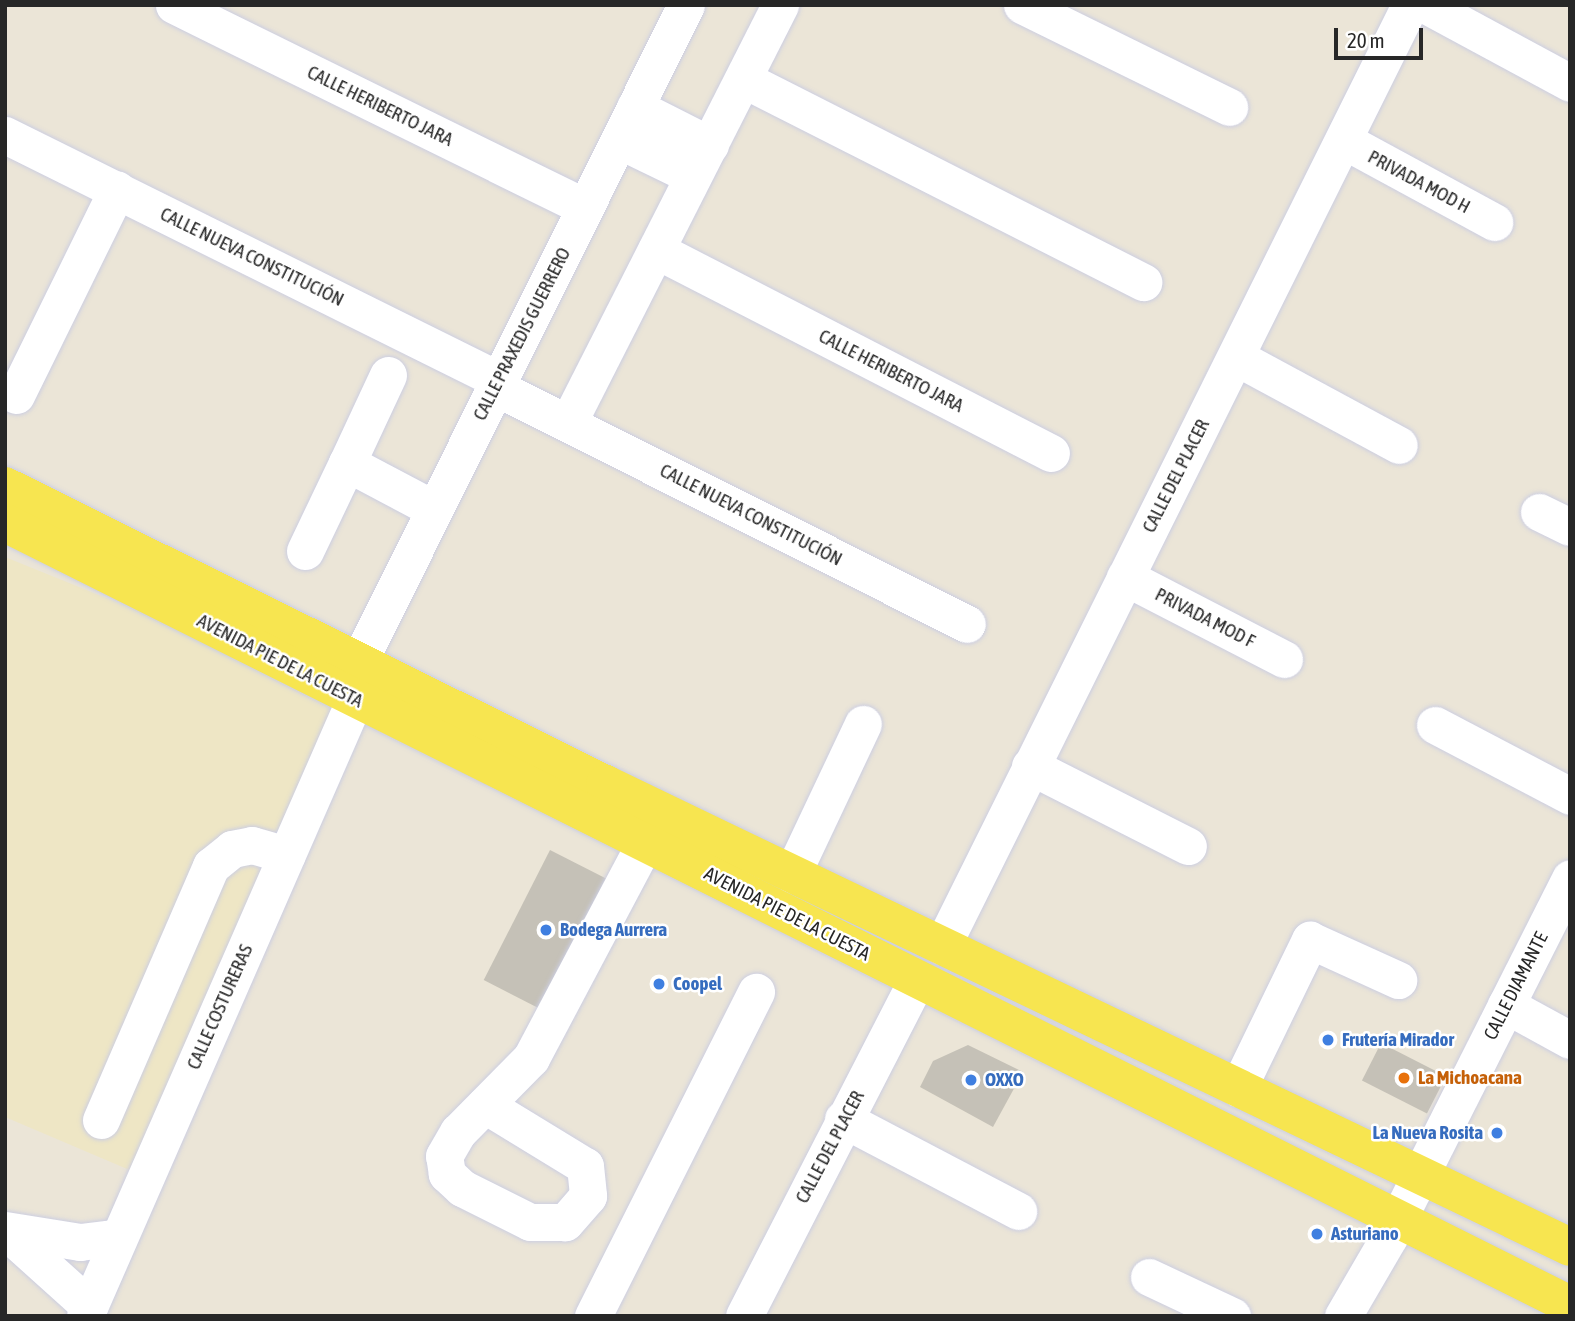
<!DOCTYPE html>
<html>
<head>
<meta charset="utf-8">
<style>
  body { margin:0 }
  #map { position:relative; width:1575px; height:1321px; overflow:hidden; background:#ebe5d7; font-family:"Asap Condensed",sans-serif }
  div>[style] { position:absolute }
  .education>* { inset:0; background:#eee6c5 }
  .building>* { inset:0; background:#c5c1b7; transform-origin:0 0 }
  .roads { filter:drop-shadow(0 0 2px #cccee1) drop-shadow(0 0 2px #cccee1) }
  .minor>* { height:37px; margin:-18.5px; padding:0 18.5px; transform-origin:18.5px; border-radius:18.5px; background:#fff }
  .major>* { height:38px; margin:-19px; padding:0 19px; transform-origin:19px; border-radius:19px; background:#f7e550 }
  .dots>* { width:19px; height:19px; translate:-50% -50%; box-sizing:border-box; border:4px solid #fff; border-radius:50% }
  span { translate:-50% -50%; white-space:nowrap; text-align:center; line-height:1.15; -webkit-text-stroke:5px #fff; paint-order:stroke }
  .street-label { font-size:19px; color:#272727 }
  .shop-label { font-size:19px; color:#366cbe; font-weight:700 }
  .left { translate:0 -50%; text-align:left }
  .right { translate:-100% -50%; text-align:right }
  .food-label { font-size:19px; color:#c56008; font-weight:700 }
  .frame { position:absolute; inset:0; border:7px solid #272727; pointer-events:none }
  .scale { position:absolute; left:1334px; top:28px; width:89px; height:32px; box-sizing:border-box; border:4px solid #272727; border-top:0; padding-left:9px; font-size:21px; line-height:24px; white-space:nowrap; color:#272727; -webkit-text-stroke:5px #fff; paint-order:stroke }
</style>
</head>
<body>
<div id="map">
  <div class="education">
    <div style="clip-path:polygon(5px 557px,355px 699px,146px 1177px,5px 1117px)"></div>
  </div>
  <div class="building">
    <div style="left:550px;top:850px;width:64px;height:146px;rotate:27deg"></div>
    <div style="left:1381px;top:1043px;width:73px;height:42px;rotate:27deg"></div>
    <div style="clip-path:polygon(968px 1045px,1023px 1072px,993px 1127px,920px 1087px,933px 1061px)"></div>
  </div>
  <div class="roads">
    <div class="minor">
      <div style="left:174px;top:5px;width:458px;rotate:26.2deg"></div>
      <div style="left:1022px;top:5px;width:231px;rotate:26.2deg"></div>
      <div style="left:1426px;top:5px;width:164px;rotate:28.4deg"></div>
      <div style="left:743px;top:79px;width:449px;rotate:26.9deg"></div>
      <div style="left:635px;top:107px;width:84px;rotate:26.9deg"></div>
      <div style="left:5px;top:135px;width:551px;rotate:26.38deg"></div>
      <div style="left:619px;top:140px;width:82px;rotate:25.9deg"></div>
      <div style="left:1345px;top:141px;width:170px;rotate:28.5deg"></div>
      <div style="left:656px;top:250px;width:444px;rotate:27.2deg"></div>
      <div style="left:1236px;top:357px;width:185px;rotate:28.4deg"></div>
      <div style="left:495px;top:387px;width:528px;rotate:26.66deg"></div>
      <div style="left:16px;top:395px;width:229px;rotate:-63.8deg"></div>
      <div style="left:568px;top:423px;width:469px;rotate:-63.1deg"></div>
      <div style="left:347px;top:463px;width:97px;rotate:-65deg"></div>
      <div style="left:1539px;top:512px;width:34px;rotate:26deg"></div>
      <div style="left:305px;top:551px;width:98px;rotate:-64.5deg"></div>
      <div style="left:347px;top:463px;width:98px;rotate:27.9deg"></div>
      <div style="left:1125px;top:577px;width:179px;rotate:27.3deg"></div>
      <div style="left:1435px;top:725px;width:153px;rotate:27.7deg"></div>
      <div style="left:1030px;top:766px;width:177px;rotate:26.9deg"></div>
      <div style="left:792px;top:874px;width:166px;rotate:-64.7deg"></div>
      <div style="left:942px;top:946px;width:1051px;rotate:-63.56deg"></div>
      <div style="left:1506px;top:1005px;width:73px;rotate:28.7deg"></div>
      <div style="left:1238px;top:1088px;width:165px;rotate:-64.1deg"></div>
      <div style="left:1310px;top:940px;width:97px;rotate:24.4deg"></div>
      <div style="left:485px;top:1105px;width:117px;rotate:31.4deg"></div>
      <div style="left:585px;top:1166px;width:30px;rotate:84deg"></div>
      <div style="left:588px;top:1196px;width:35px;rotate:131deg"></div>
      <div style="left:565px;top:1222px;width:35px;rotate:180deg"></div>
      <div style="left:530px;top:1222px;width:76px;rotate:-153.4deg"></div>
      <div style="left:462px;top:1188px;width:21px;rotate:-137deg"></div>
      <div style="left:447px;top:1174px;width:18px;rotate:-99deg"></div>
      <div style="left:444px;top:1156px;width:28px;rotate:-60deg"></div>
      <div style="left:458px;top:1132px;width:104px;rotate:-45.4deg"></div>
      <div style="left:531px;top:1058px;width:243px;rotate:-62.1deg"></div>
      <div style="left:843px;top:1119px;width:198px;rotate:27.7deg"></div>
      <div style="left:101px;top:1120px;width:277px;rotate:-66.6deg"></div>
      <div style="left:211px;top:866px;width:27px;rotate:-39deg"></div>
      <div style="left:232px;top:849px;width:20px;rotate:-11deg"></div>
      <div style="left:252px;top:845px;width:36px;rotate:16deg"></div>
      <div style="left:5px;top:1230px;width:76px;rotate:9.1deg"></div>
      <div style="left:80px;top:1242px;width:39px;rotate:-7deg"></div>
      <div style="left:9px;top:1234px;width:108px;rotate:42deg"></div>
      <div style="left:1149px;top:1277px;width:92px;rotate:25.2deg"></div>
      <div style="left:85px;top:1316px;width:673px;rotate:-66.37deg"></div>
      <div style="left:355px;top:699px;width:36px;rotate:-85deg"></div>
      <div style="left:358px;top:663px;width:735px;rotate:-63.5deg"></div>
      <div style="left:593px;top:1316px;width:363px;rotate:-63.3deg"></div>
      <div style="left:744px;top:1316px;width:379px;rotate:-62.8deg"></div>
      <div style="left:1343px;top:1316px;width:91px;rotate:-59.8deg"></div>
      <div style="left:1389px;top:1237px;width:402px;rotate:-63.2deg"></div>
    </div>
    <div class="major">
      <div style="left:5px;top:486px;width:670px;rotate:26.41deg"></div>
      <div style="left:605px;top:784px;width:1070px;rotate:25.63deg"></div>
      <div style="left:5px;top:523px;width:1749px;rotate:26.55deg"></div>
    </div>
  </div>
  <div class="dots">
    <div style="left:546px;top:930px;background:#3f7fe0"></div>
    <div style="left:659px;top:984px;background:#3f7fe0"></div>
    <div style="left:1328px;top:1040px;background:#3f7fe0"></div>
    <div style="left:1404px;top:1078px;background:#e8710a"></div>
    <div style="left:971px;top:1080px;background:#3f7fe0"></div>
    <div style="left:1497px;top:1133px;background:#3f7fe0"></div>
    <div style="left:1317px;top:1234px;background:#3f7fe0"></div>
  </div>
  <div class="street-label">
    <span style="left:380px;top:106px;rotate:26deg">CALLE HERIBERTO JARA</span>
    <span style="left:1419px;top:182px;rotate:28deg">PRIVADA MOD H</span>
    <span style="left:252px;top:257px;rotate:26deg">CALLE NUEVA CONSTITUCIÓN</span>
    <span style="left:522px;top:334px;rotate:-63deg">CALLE PRAXEDIS GUERRERO</span>
    <span style="left:891px;top:371px;rotate:27deg">CALLE HERIBERTO JARA</span>
    <span style="left:1176px;top:476px;rotate:-63deg">CALLE DEL PLACER</span>
    <span style="left:751px;top:515px;rotate:27deg">CALLE NUEVA CONSTITUCIÓN</span>
    <span style="left:1205px;top:618px;rotate:27deg">PRIVADA MOD F</span>
    <span style="left:280px;top:661px;rotate:27deg">AVENIDA PIE DE LA CUESTA</span>
    <span style="left:787px;top:914px;rotate:27deg">AVENIDA PIE DE LA CUESTA</span>
    <span style="left:1516px;top:986px;rotate:-63deg">CALLE DIAMANTE</span>
    <span style="left:220px;top:1007px;rotate:-66deg">CALLE COSTURERAS</span>
    <span style="left:830px;top:1147px;rotate:-62deg">CALLE DEL PLACER</span>
  </div>
  <div class="shop-label">
    <span class="left" style="left:560px;top:930px">Bodega Aurrera</span>
    <span class="left" style="left:673px;top:984px">Coopel</span>
    <span class="left" style="left:1342px;top:1040px">Frutería Mirador</span>
    <span class="left" style="left:985px;top:1080px">OXXO</span>
    <span class="right" style="left:1483px;top:1133px">La Nueva Rosita</span>
    <span class="left" style="left:1331px;top:1234px">Asturiano</span>
  </div>
  <div class="food-label">
    <span class="left" style="left:1418px;top:1078px">La Michoacana</span>
  </div>
  <div class="frame"></div>
  <div class="scale">20 m</div>
</div>
</body>
</html>
